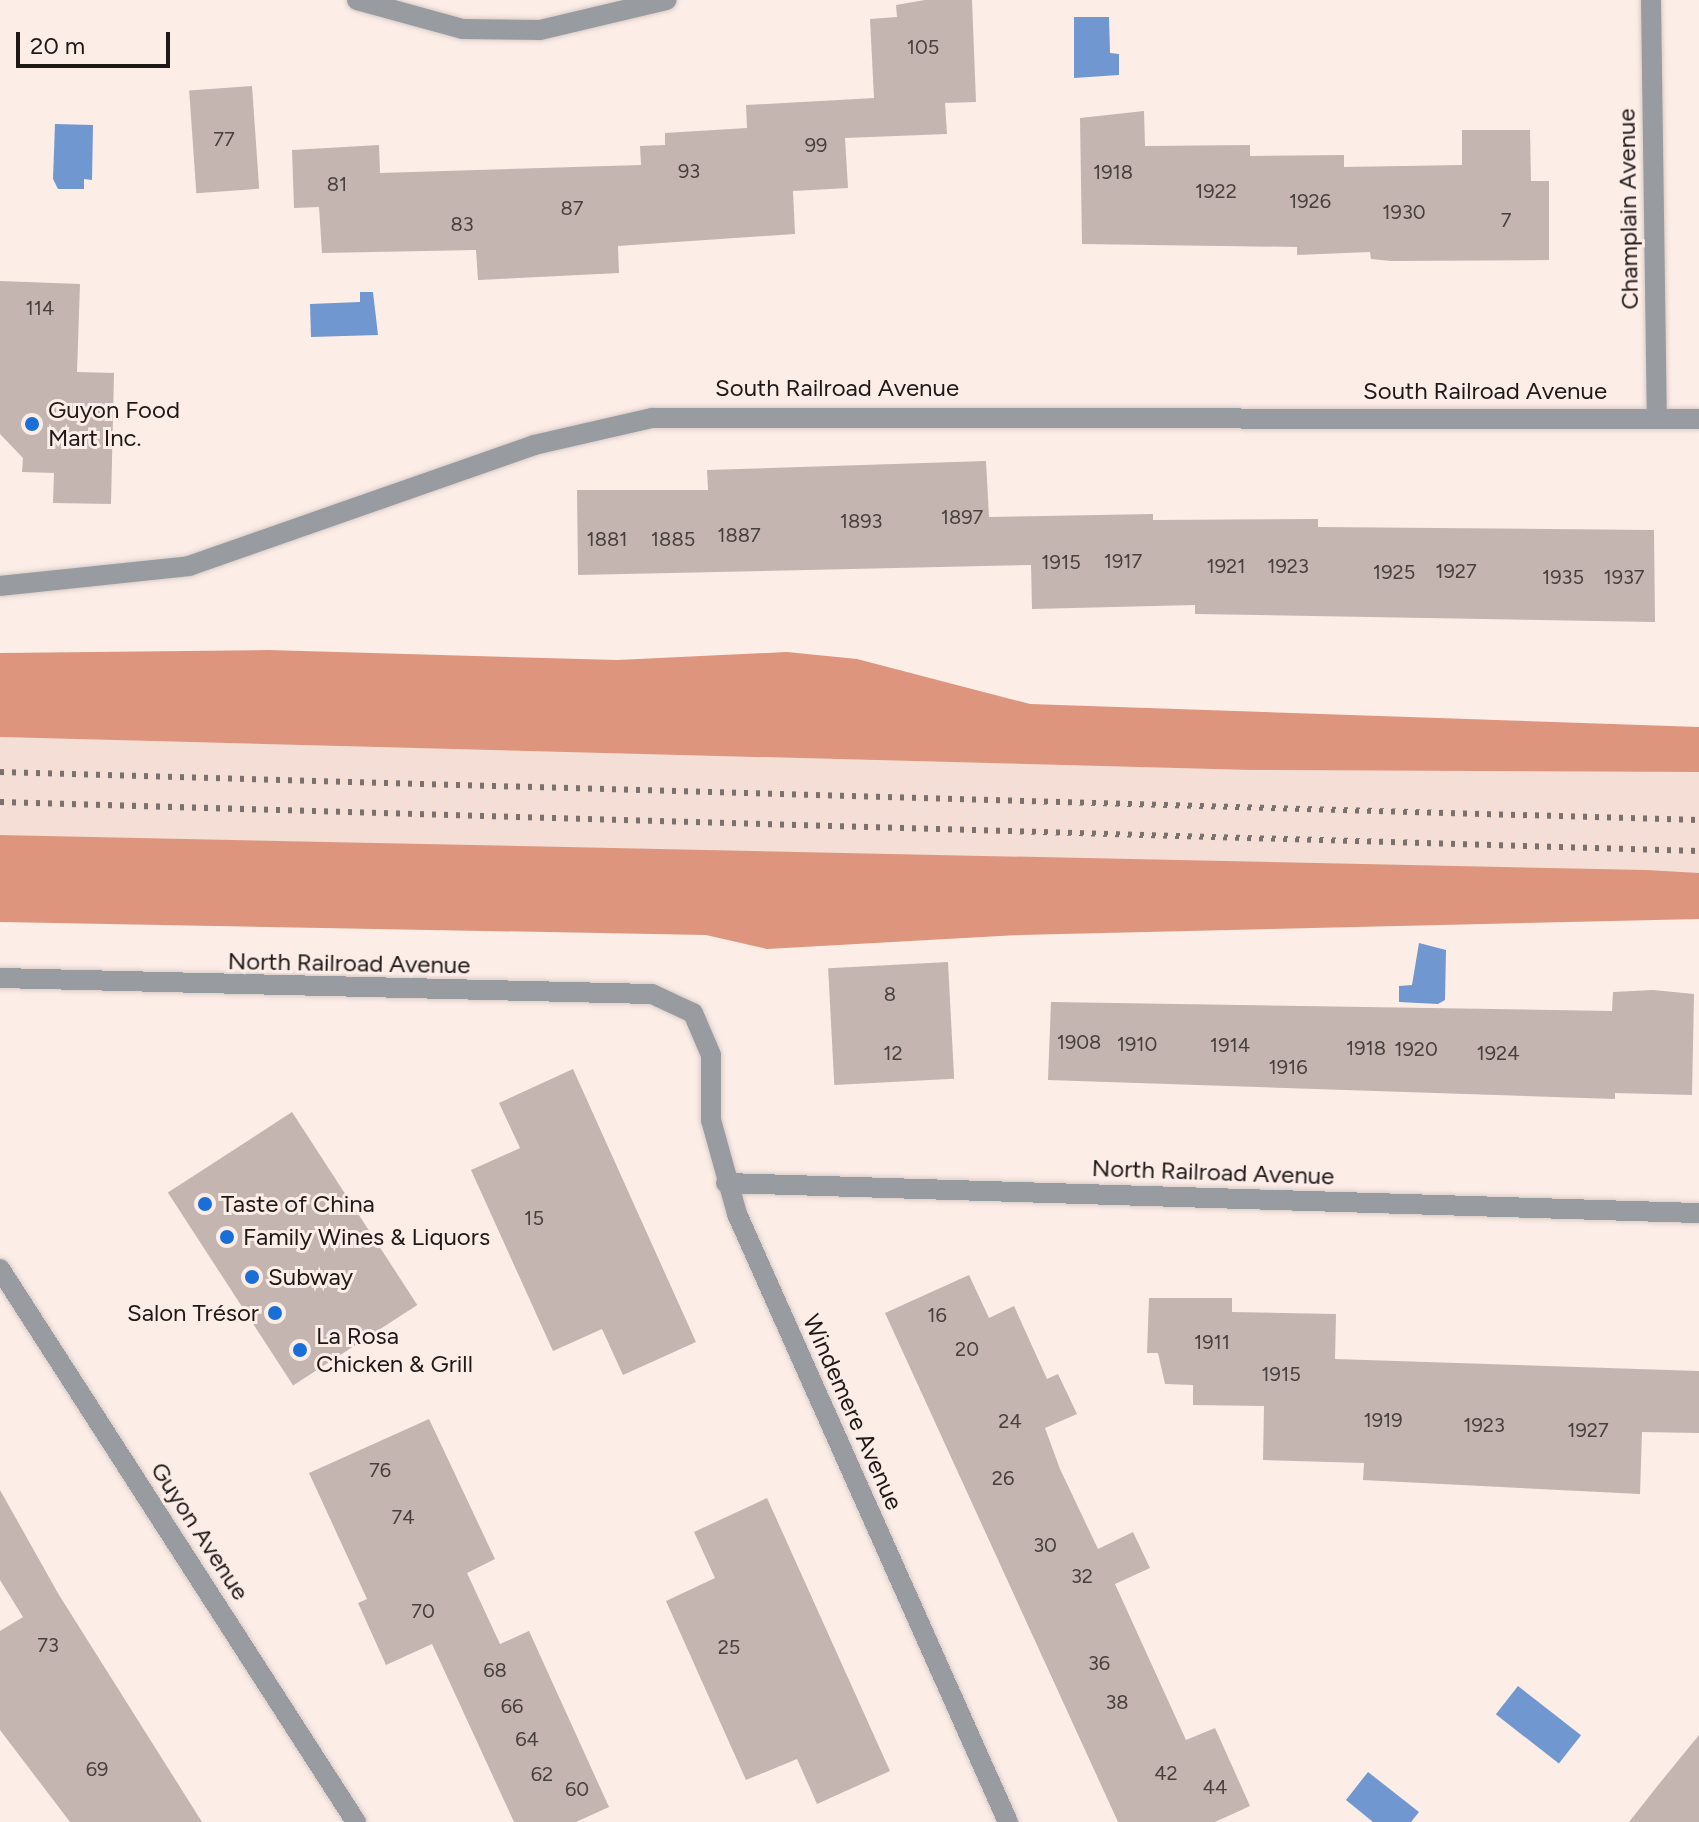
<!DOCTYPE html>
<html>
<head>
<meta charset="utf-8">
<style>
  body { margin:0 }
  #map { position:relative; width:1699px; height:1822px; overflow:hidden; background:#fcede7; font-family:Figtree,sans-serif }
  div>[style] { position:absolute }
  .built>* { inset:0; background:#f5ded6 }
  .forest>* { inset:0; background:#dd967d }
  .water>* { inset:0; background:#7097cf; transform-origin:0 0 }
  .building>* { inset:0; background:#c4b5b0; transform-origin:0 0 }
  .roads { filter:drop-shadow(0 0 2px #d8cbc6) drop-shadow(0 0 2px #d8cbc6) }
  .minor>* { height:20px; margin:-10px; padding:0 10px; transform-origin:10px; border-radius:10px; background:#989ca1 }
  .tertiary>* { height:20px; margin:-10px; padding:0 10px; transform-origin:10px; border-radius:10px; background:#989ca1 }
  .rail>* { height:6px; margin-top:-3px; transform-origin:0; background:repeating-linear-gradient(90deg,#7a716d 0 4px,transparent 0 12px) }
  .dots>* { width:22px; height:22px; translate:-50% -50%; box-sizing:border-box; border:4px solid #fcede7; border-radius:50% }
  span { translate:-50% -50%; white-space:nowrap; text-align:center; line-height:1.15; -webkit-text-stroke:6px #fcede7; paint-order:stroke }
  .number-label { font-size:20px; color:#48403d }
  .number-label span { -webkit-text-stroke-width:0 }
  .street-label { font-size:24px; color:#1e1917 }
  .poi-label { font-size:24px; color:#1e1917 }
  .left { translate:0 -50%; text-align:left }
  .right { translate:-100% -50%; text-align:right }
  .scale { position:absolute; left:16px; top:32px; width:154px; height:36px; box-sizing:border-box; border:4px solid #1e1917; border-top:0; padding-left:10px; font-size:24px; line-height:28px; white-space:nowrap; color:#1e1917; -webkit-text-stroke:6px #fcede7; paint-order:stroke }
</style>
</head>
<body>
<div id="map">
  <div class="built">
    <div style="clip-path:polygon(0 737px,1251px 770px,1699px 772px,1699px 873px,0 835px)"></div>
  </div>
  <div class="forest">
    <div style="clip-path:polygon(268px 650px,617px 660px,787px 652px,857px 659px,1030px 704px,1699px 727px,1699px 772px,1251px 770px,0 737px,0 653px)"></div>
    <div style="clip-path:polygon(0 835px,1646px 870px,1699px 873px,1699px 919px,1020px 935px,767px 949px,706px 935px,0 922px)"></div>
  </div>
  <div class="water">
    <div style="clip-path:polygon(1109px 17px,1110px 53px,1119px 54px,1119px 75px,1074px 78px,1074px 17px)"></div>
    <div style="clip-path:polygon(55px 124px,93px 125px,92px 180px,84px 179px,84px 189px,58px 189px,53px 179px)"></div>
    <div style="clip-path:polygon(360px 292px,373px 292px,378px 335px,311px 337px,310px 304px,360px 302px)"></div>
    <div style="clip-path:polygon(1419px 943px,1446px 950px,1445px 1000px,1438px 1004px,1399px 1002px,1399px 986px,1412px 985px)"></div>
    <div style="left:1518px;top:1686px;width:80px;height:36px;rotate:38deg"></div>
    <div style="clip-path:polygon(1368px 1772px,1419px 1812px,1411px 1822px,1373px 1822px,1346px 1800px)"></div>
  </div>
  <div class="building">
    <div style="clip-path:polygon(925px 0,972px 0,976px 102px,945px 103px,947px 134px,845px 138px,848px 188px,793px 191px,795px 234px,618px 246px,619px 273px,478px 280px,476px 250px,322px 253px,319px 207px,294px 208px,292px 150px,379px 145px,380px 173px,641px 165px,640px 146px,665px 145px,665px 133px,747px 128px,746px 105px,874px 98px,870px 19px,897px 17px,896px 5px)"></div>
    <div style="left:252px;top:86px;width:103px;height:63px;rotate:86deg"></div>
    <div style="clip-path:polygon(1144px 111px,1145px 146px,1250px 145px,1250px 156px,1344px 155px,1344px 167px,1462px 165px,1462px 130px,1530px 130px,1531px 181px,1549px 181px,1549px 260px,1391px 261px,1371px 259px,1370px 252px,1297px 255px,1297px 247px,1082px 244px,1080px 118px)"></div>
    <div style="clip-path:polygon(0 281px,80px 284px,77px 372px,114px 373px,111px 504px,53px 503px,54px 473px,22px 472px,23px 458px,0 434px)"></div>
    <div style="clip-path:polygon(986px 461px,989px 517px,1153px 514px,1153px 520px,1318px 519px,1318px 527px,1654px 530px,1655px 622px,1195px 614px,1195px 605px,1032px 609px,1031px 565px,578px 575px,577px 490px,708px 490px,707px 470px)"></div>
    <div style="left:948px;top:962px;width:117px;height:120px;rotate:87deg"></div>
    <div style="clip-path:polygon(1653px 990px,1694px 994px,1692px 1095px,1615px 1093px,1615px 1099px,1048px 1080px,1051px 1002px,1612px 1011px,1613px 992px)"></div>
    <div style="clip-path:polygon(573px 1069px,696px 1342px,623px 1375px,602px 1329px,553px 1351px,471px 1170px,520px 1148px,499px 1103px)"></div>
    <div style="left:292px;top:1112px;width:230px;height:148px;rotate:57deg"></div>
    <div style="clip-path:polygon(969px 1275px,989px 1318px,1014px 1306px,1047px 1379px,1058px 1374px,1077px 1414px,1045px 1428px,1060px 1469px,1098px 1549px,1133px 1532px,1150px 1568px,1115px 1584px,1186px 1740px,1215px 1728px,1250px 1806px,1215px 1822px,1118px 1822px,885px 1313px)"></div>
    <div style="clip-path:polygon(1149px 1298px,1232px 1298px,1232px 1312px,1336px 1314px,1335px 1359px,1699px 1371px,1699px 1433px,1642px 1432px,1640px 1494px,1363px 1480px,1364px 1463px,1263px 1460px,1264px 1406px,1193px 1405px,1193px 1385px,1165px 1384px,1158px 1353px,1147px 1353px)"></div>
    <div style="clip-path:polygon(429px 1419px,495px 1559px,467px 1573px,500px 1644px,529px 1631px,609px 1807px,576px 1822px,514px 1822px,432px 1644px,386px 1665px,358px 1603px,367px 1599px,309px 1473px)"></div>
    <div style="clip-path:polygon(0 1490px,59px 1595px,202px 1822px,70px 1822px,0 1730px,0 1631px,23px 1617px,0 1580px)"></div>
    <div style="clip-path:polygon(767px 1498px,890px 1771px,817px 1804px,797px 1759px,746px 1780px,666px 1601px,715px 1578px,694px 1532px)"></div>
    <div style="clip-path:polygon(1699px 1735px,1699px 1822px,1629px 1822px,1659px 1784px)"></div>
  </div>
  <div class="roads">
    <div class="minor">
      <div style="left:357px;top:0;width:110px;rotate:15.3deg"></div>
      <div style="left:463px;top:29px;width:77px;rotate:0.7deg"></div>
      <div style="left:540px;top:30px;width:130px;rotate:-13.3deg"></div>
      <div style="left:1651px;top:0;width:418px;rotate:89.2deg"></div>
      <div style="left:0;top:586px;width:190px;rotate:-6deg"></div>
      <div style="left:189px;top:566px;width:366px;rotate:-19.3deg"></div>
      <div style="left:534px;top:445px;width:121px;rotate:-12.9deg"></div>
      <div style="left:652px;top:418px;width:1047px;rotate:0.05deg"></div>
      <div style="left:0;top:978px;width:652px;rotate:1.41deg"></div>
      <div style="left:652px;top:994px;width:45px;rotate:24.9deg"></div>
      <div style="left:693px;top:1013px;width:46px;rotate:66.8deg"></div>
      <div style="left:711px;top:1055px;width:65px;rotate:90deg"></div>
      <div style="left:711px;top:1120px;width:98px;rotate:74.5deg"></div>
      <div style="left:737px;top:1214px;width:666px;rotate:65.98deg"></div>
      <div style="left:726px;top:1183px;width:973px;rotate:1.77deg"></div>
    </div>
    <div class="tertiary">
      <div style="left:0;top:1269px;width:658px;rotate:57.23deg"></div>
    </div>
  </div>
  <div class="rail">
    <div style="left:0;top:772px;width:1700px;rotate:1.62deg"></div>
    <div style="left:0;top:802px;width:1700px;rotate:1.65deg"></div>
  </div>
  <div class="dots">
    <div style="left:32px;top:424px;background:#196ed8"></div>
    <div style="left:205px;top:1204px;background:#196ed8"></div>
    <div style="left:227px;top:1237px;background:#196ed8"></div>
    <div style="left:252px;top:1277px;background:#196ed8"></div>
    <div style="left:275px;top:1313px;background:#196ed8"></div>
    <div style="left:300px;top:1350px;background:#196ed8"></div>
  </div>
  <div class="number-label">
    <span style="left:923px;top:47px">105</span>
    <span style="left:224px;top:139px">77</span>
    <span style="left:816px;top:145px">99</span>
    <span style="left:689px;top:171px">93</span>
    <span style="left:1113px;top:172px">1918</span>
    <span style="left:337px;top:184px">81</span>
    <span style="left:1216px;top:191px">1922</span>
    <span style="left:1310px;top:201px">1926</span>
    <span style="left:572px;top:208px">87</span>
    <span style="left:1404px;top:212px">1930</span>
    <span style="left:1506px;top:220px">7</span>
    <span style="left:462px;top:224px">83</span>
    <span style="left:40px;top:308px">114</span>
    <span style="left:962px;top:517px">1897</span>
    <span style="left:861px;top:521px">1893</span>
    <span style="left:739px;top:535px">1887</span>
    <span style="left:607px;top:539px">1881</span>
    <span style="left:673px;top:539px">1885</span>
    <span style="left:1123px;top:561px">1917</span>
    <span style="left:1061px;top:562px">1915</span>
    <span style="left:1226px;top:566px">1921</span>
    <span style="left:1288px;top:566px">1923</span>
    <span style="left:1456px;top:571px">1927</span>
    <span style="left:1394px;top:572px">1925</span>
    <span style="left:1563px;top:577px">1935</span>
    <span style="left:1624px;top:577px">1937</span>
    <span style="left:890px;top:994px">8</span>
    <span style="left:1079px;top:1042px">1908</span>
    <span style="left:1137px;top:1044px">1910</span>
    <span style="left:1230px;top:1045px">1914</span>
    <span style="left:1366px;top:1048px">1918</span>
    <span style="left:1416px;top:1049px">1920</span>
    <span style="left:893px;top:1053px">12</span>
    <span style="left:1498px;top:1053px">1924</span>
    <span style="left:1288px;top:1067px">1916</span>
    <span style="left:534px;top:1218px">15</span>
    <span style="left:937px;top:1315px">16</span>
    <span style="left:1212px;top:1342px">1911</span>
    <span style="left:967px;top:1349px">20</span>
    <span style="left:1281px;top:1374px">1915</span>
    <span style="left:1383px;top:1420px">1919</span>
    <span style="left:1010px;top:1421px">24</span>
    <span style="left:1484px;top:1425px">1923</span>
    <span style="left:1588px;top:1430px">1927</span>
    <span style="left:380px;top:1470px">76</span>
    <span style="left:1003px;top:1478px">26</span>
    <span style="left:403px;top:1517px">74</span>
    <span style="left:1045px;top:1545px">30</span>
    <span style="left:1082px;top:1576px">32</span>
    <span style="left:423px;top:1611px">70</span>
    <span style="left:48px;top:1645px">73</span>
    <span style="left:729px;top:1647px">25</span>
    <span style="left:1099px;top:1663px">36</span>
    <span style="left:495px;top:1670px">68</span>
    <span style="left:1117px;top:1702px">38</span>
    <span style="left:512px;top:1706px">66</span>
    <span style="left:527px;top:1739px">64</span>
    <span style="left:97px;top:1769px">69</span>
    <span style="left:1166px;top:1773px">42</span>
    <span style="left:542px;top:1774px">62</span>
    <span style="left:1215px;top:1787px">44</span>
    <span style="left:577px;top:1789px">60</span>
  </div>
  <div class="street-label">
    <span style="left:1628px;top:209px;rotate:-91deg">Champlain Avenue</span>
    <span style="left:837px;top:388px">South Railroad Avenue</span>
    <span style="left:1485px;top:391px">South Railroad Avenue</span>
    <span style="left:349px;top:963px;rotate:1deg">North Railroad Avenue</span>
    <span style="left:1213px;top:1172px;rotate:2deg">North Railroad Avenue</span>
    <span style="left:853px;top:1412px;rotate:66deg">Windemere Avenue</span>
    <span style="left:200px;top:1531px;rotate:57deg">Guyon Avenue</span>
  </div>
  <div class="poi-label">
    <span class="left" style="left:48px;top:424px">Guyon Food<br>Mart Inc.</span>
    <span class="left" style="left:221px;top:1204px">Taste of China</span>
    <span class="left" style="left:243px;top:1237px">Family Wines &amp; Liquors</span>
    <span class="left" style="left:268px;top:1277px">Subway</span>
    <span class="right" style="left:259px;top:1313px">Salon Trésor</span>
    <span class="left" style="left:316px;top:1350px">La Rosa<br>Chicken &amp; Grill</span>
  </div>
  <div class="scale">20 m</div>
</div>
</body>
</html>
